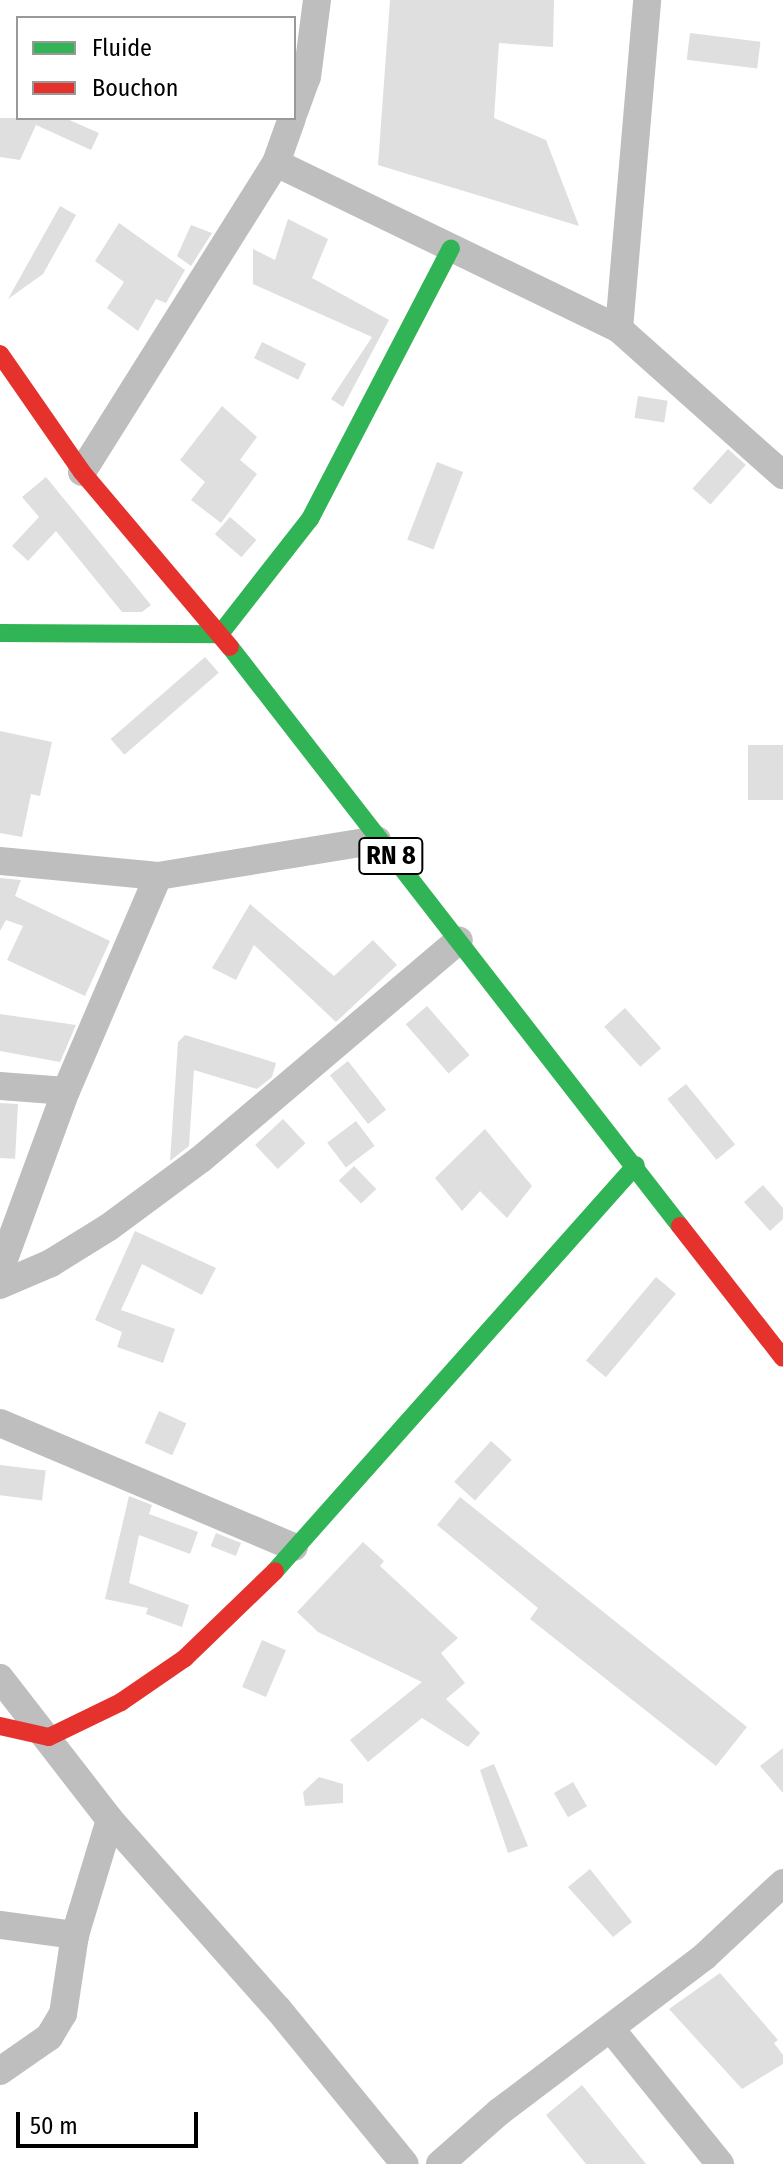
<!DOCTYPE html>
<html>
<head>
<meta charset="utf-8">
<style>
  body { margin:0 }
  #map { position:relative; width:783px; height:2164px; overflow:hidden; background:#fff; font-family:"Fira Sans Condensed",sans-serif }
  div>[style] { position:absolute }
  .building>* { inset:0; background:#dfdfdf; transform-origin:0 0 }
  .street>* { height:28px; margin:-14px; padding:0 14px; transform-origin:14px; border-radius:14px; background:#bebebe }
  .fast>* { height:18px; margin:-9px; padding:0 9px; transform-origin:9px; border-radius:9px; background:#30b455 }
  .jam>* { height:18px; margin:-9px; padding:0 9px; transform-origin:9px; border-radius:9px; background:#e5322d }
  span { translate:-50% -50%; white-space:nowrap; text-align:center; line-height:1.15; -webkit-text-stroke:6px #fff; paint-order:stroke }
  .shield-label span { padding:2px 6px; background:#fff; border:2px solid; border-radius:6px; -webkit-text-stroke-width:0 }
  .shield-label { font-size:26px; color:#000; font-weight:700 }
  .legend { position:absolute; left:16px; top:16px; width:280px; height:104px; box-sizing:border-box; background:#fff; border:2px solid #999; margin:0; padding:10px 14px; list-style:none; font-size:24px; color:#000 }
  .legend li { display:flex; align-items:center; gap:16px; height:40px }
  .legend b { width:40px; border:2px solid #999 }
  .scale { position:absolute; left:16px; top:2112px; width:182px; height:36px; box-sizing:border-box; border:4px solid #000; border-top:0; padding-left:10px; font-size:24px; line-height:28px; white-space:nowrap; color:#000; -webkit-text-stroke:6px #fff; paint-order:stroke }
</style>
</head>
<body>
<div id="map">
  <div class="building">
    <div style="clip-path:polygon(390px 0,554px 0,553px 47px,499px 43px,494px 118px,546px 140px,579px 226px,378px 165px)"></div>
    <div style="left:690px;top:33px;width:71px;height:27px;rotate:7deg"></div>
    <div style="clip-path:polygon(0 118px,65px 118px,99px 133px,91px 150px,36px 125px,20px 160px,0 157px)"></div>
    <div style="clip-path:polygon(60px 206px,76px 215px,43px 274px,8px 299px)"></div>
    <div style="clip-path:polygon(288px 219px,328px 239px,312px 278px,389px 320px,343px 407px,331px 399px,372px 337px,253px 284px,253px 249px,275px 260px)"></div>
    <div style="clip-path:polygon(119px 223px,185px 270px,166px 303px,156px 299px,138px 331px,107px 308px,124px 282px,95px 261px)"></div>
    <div style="clip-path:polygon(191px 225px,212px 233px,191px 266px,177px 256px)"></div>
    <div style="left:262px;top:342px;width:49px;height:18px;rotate:26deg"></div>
    <div style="left:638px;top:396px;width:30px;height:22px;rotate:9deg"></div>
    <div style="clip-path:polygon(222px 406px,257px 437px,240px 460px,257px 474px,221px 523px,191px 500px,205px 482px,180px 460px)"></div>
    <div style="left:728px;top:449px;width:24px;height:53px;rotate:42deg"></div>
    <div style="left:437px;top:462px;width:28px;height:83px;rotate:21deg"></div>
    <div style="clip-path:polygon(46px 477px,151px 605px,142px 612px,122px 612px,56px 531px,28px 561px,12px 546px,39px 517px,22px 497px)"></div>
    <div style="left:230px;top:517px;width:35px;height:23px;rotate:41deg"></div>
    <div style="left:205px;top:657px;width:21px;height:125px;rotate:49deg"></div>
    <div style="clip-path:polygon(0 731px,52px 742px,40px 796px,31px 794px,22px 837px,0 833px)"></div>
    <div style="left:783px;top:745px;width:55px;height:35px;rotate:90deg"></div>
    <div style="clip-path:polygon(0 878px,21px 880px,15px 896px,110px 941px,85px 996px,7px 960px,23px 926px,6px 920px,0 931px)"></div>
    <div style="clip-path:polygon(250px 904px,334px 976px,373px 940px,397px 965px,336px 1022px,254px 945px,236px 980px,212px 968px)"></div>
    <div style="left:427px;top:1006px;width:65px;height:28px;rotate:49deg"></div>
    <div style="left:625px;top:1008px;width:54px;height:28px;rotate:48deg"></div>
    <div style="clip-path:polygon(0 1014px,76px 1025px,60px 1062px,0 1051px)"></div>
    <div style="clip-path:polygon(185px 1035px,276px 1063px,272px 1077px,257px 1089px,194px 1070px,189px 1146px,170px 1161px,178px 1042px)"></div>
    <div style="left:348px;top:1061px;width:62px;height:23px;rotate:52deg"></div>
    <div style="left:686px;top:1084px;width:78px;height:24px;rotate:51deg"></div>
    <div style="left:0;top:1103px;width:18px;height:55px;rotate:3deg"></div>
    <div style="left:283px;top:1119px;width:33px;height:38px;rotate:47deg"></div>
    <div style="left:356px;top:1121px;width:31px;height:36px;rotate:53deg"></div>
    <div style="clip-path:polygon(485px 1129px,532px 1186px,507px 1218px,480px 1191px,462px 1211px,435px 1178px)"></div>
    <div style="left:354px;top:1166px;width:32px;height:21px;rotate:46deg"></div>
    <div style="clip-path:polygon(763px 1185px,783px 1208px,783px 1219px,770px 1231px,744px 1202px)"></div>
    <div style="clip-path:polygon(135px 1231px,216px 1268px,202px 1295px,142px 1264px,121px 1310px,175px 1329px,163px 1363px,117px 1347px,122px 1332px,95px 1320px)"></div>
    <div style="left:656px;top:1277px;width:26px;height:109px;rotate:40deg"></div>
    <div style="left:159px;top:1411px;width:30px;height:35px;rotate:24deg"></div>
    <div style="left:491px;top:1441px;width:28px;height:55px;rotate:42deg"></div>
    <div style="left:0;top:1465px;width:46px;height:30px;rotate:7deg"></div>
    <div style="clip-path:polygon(129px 1496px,152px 1505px,149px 1514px,198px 1532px,190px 1554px,139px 1535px,129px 1583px,189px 1605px,182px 1627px,146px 1614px,148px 1608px,105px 1599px)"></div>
    <div style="clip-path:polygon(460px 1497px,747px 1727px,716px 1766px,530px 1619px,538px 1608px,437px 1525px)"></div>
    <div style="left:216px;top:1533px;width:27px;height:14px;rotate:22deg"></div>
    <div style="clip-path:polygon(363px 1542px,384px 1561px,380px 1566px,458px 1638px,441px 1653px,465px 1683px,446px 1699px,480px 1733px,468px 1747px,422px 1718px,368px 1762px,350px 1740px,422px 1682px,318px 1632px,297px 1612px)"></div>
    <div style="left:262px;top:1640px;width:26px;height:51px;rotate:23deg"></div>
    <div style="clip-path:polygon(783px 1748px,783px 1793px,760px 1766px)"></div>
    <div style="clip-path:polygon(494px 1764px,528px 1846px,508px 1853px,480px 1770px)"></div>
    <div style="clip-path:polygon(319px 1777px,343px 1784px,343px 1803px,305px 1806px,303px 1792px)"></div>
    <div style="left:573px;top:1782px;width:28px;height:22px;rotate:60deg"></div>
    <div style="clip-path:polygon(590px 1869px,632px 1922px,613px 1937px,568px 1887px)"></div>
    <div style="clip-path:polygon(720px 1973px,778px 2040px,774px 2043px,783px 2055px,783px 2064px,742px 2089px,669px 2009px)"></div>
    <div style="clip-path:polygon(582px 2085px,646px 2164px,586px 2164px,546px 2115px)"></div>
  </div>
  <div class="street">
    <div style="left:294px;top:112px;width:37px;rotate:-70deg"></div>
    <div style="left:307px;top:77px;width:78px;rotate:-82.6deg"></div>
    <div style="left:276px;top:163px;width:381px;rotate:25.8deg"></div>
    <div style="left:619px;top:329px;width:220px;rotate:41.7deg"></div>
    <div style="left:619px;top:329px;width:330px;rotate:-85.1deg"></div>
    <div style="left:82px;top:472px;width:365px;rotate:-57.9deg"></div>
    <div style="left:276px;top:163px;width:48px;rotate:-70.4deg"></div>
    <div style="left:0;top:861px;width:159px;rotate:5.4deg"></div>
    <div style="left:158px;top:876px;width:222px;rotate:-9.3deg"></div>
    <div style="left:0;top:1086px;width:66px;rotate:4.3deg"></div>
    <div style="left:0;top:1270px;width:191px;rotate:-69.8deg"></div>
    <div style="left:66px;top:1091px;width:234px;rotate:-66.8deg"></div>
    <div style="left:0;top:1285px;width:56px;rotate:-23.3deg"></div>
    <div style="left:51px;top:1263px;width:68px;rotate:-31.8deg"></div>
    <div style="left:109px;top:1227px;width:114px;rotate:-36.5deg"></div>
    <div style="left:201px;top:1159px;width:338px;rotate:-40.3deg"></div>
    <div style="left:0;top:1423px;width:319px;rotate:22.9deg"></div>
    <div style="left:0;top:1678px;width:180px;rotate:52.2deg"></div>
    <div style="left:110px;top:1820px;width:253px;rotate:48.4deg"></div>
    <div style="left:278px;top:2009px;width:200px;rotate:50.7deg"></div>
    <div style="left:0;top:1925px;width:76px;rotate:7.6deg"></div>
    <div style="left:611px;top:2029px;width:174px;rotate:51.1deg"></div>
    <div style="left:0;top:2071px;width:60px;rotate:-34.8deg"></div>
    <div style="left:49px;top:2037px;width:27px;rotate:-59deg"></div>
    <div style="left:63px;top:2014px;width:80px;rotate:-81.4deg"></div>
    <div style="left:75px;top:1935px;width:120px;rotate:-73.1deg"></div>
    <div style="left:440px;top:2164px;width:79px;rotate:-41.4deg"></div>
    <div style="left:499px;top:2112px;width:258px;rotate:-37.1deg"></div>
    <div style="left:705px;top:1956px;width:107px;rotate:-43.1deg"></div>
  </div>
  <div class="fast">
    <div style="left:0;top:633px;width:220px;rotate:0.3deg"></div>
    <div style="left:220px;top:634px;width:146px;rotate:-52deg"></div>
    <div style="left:310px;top:519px;width:305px;rotate:-62.5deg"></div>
    <div style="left:230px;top:647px;width:733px;rotate:52.15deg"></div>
    <div style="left:275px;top:1571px;width:543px;rotate:-48.36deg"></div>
  </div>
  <div class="jam">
    <div style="left:0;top:354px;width:144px;rotate:55.2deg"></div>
    <div style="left:82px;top:472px;width:229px;rotate:49.8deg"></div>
    <div style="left:680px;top:1226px;width:167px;rotate:52deg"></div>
    <div style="left:0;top:1726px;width:50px;rotate:12.7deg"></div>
    <div style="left:49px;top:1737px;width:80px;rotate:-25.9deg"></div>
    <div style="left:121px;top:1702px;width:78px;rotate:-34.5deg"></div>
    <div style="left:185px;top:1658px;width:125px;rotate:-44deg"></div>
  </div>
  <div class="shield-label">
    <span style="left:391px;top:856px">RN 8</span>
  </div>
  <ul class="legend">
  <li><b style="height:10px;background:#30b455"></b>Fluide</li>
  <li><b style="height:10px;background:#e5322d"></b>Bouchon</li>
  </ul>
  <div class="scale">50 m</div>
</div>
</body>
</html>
